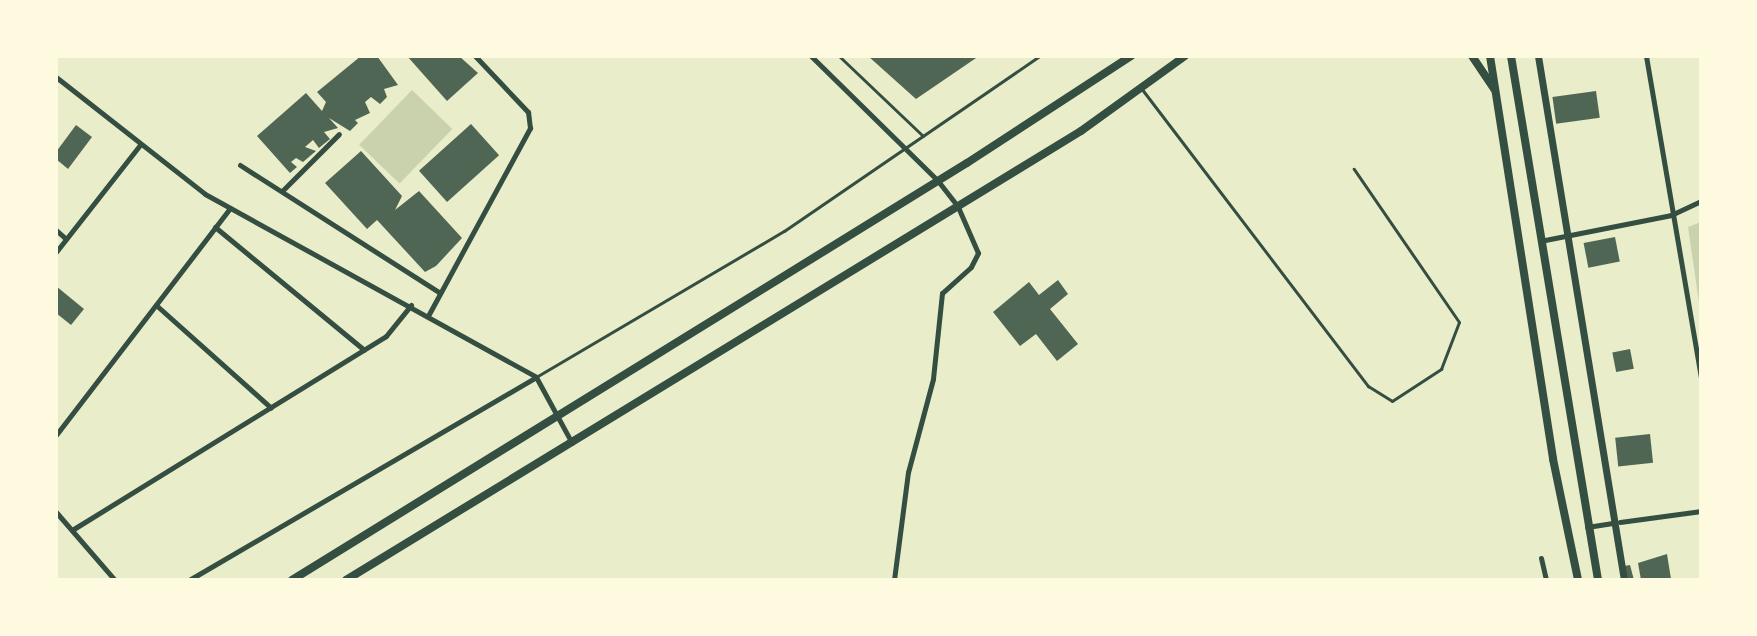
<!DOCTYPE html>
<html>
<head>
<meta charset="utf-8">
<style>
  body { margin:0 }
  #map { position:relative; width:1757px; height:636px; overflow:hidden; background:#e9edc9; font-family:Arial,sans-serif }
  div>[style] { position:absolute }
  .green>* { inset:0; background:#cad2ad; transform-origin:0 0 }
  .building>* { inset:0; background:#4f6655; transform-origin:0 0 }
  .service>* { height:3px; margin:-1.5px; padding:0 1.5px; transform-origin:1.5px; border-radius:1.5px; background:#344e41 }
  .minor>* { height:5px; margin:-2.5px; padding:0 2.5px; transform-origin:2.5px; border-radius:2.5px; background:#344e41 }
  .tertiary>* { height:7px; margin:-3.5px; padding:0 3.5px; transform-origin:3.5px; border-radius:3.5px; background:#344e41 }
  .secondary>* { height:8px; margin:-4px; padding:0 4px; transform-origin:4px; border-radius:4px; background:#344e41 }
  span { translate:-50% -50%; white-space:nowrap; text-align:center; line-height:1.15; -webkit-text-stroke:6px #fefae0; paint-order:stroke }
  .frame { position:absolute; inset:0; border:58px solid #fefae0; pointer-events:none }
</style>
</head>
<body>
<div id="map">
  <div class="green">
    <div style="left:412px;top:90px;width:56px;height:76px;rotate:44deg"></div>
    <div style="clip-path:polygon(1701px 222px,1701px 316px,1688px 227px)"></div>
  </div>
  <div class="building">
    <div style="clip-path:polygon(361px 56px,377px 56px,398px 85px,384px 89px,387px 97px,380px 104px,371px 97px,365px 102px,370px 113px,355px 120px,358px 123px,350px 131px,329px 118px,338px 128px,324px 132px,330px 139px,319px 148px,313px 140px,305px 147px,316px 151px,303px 162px,296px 158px,291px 162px,297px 167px,290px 173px,257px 136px,306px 93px,322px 111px,326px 102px,317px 92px)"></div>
    <div style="clip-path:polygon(407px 56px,459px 56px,478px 73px,447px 101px)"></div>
    <div style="clip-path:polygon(868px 56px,979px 56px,916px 99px)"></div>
    <div style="left:1596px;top:91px;width:27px;height:44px;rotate:82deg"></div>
    <div style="left:471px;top:124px;width:42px;height:70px;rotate:48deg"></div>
    <div style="clip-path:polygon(76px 125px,92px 137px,68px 169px,56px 159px,56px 152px)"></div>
    <div style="clip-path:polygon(361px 151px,402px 196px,395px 210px,419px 191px,462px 238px,436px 266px,425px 272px,377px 220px,367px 229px,325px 183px)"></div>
    <div style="left:1615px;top:237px;width:25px;height:32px;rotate:79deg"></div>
    <div style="clip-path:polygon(1058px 280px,1068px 294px,1050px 309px,1078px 344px,1057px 361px,1036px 334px,1020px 346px,993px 312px,1029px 282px,1039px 295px)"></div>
    <div style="clip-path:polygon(56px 286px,84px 309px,71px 325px,56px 313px)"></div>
    <div style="left:1630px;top:349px;width:20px;height:18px;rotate:79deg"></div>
    <div style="left:1650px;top:434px;width:29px;height:35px;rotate:84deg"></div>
    <div style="clip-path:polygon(1667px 554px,1671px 579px,1641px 580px,1638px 563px)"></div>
    <div style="clip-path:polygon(1630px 565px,1634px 580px,1627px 580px,1624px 566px)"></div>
  </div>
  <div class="service">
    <div style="left:839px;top:56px;width:116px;rotate:43.6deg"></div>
    <div style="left:1141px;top:88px;width:375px;rotate:52.7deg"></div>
    <div style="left:1368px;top:386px;width:28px;rotate:32deg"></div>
    <div style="left:1392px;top:401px;width:59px;rotate:-33.1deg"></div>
    <div style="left:1441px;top:369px;width:50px;rotate:-69deg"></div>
    <div style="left:1459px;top:322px;width:186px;rotate:-124.5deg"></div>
    <div style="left:536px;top:377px;width:288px;rotate:-30.5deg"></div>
    <div style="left:784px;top:231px;width:310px;rotate:-34.4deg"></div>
  </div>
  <div class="minor">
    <div style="left:811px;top:56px;width:178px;rotate:44.5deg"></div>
    <div style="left:938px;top:181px;width:33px;rotate:52deg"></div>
    <div style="left:958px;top:207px;width:50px;rotate:66.5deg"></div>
    <div style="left:978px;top:253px;width:16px;rotate:117deg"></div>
    <div style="left:971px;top:267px;width:39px;rotate:138deg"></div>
    <div style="left:942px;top:293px;width:86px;rotate:96deg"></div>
    <div style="left:933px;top:379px;width:96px;rotate:105deg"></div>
    <div style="left:908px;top:472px;width:109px;rotate:97.4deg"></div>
    <div style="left:1646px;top:56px;width:326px;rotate:80.3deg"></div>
    <div style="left:56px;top:77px;width:189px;rotate:38.1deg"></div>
    <div style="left:205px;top:194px;width:378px;rotate:28.9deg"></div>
    <div style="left:536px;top:377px;width:75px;rotate:61.4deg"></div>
    <div style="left:240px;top:165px;width:237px;rotate:32.6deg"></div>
    <div style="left:283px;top:190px;width:79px;rotate:-45deg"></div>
    <div style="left:215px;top:227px;width:193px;rotate:39.5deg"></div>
    <div style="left:56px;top:230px;width:13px;rotate:42deg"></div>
    <div style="left:1540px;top:241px;width:134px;rotate:-11.2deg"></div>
    <div style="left:1671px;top:215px;width:33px;rotate:-25deg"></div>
    <div style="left:56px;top:252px;width:135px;rotate:-51.9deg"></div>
    <div style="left:156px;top:305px;width:154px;rotate:41.8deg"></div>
    <div style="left:429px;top:314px;width:212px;rotate:-61.5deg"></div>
    <div style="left:530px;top:128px;width:16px;rotate:-97deg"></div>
    <div style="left:528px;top:112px;width:77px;rotate:-133.4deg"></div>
    <div style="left:56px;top:435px;width:286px;rotate:-52.5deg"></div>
    <div style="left:56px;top:512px;width:90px;rotate:49.1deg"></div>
    <div style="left:1620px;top:522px;width:82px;rotate:-7.7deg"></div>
    <div style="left:1587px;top:527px;width:26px;rotate:-9deg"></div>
    <div style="left:72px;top:530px;width:369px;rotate:-31.7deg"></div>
    <div style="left:386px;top:336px;width:40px;rotate:-51deg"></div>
    <div style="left:1541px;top:558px;width:23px;rotate:77deg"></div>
    <div style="left:189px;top:580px;width:402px;rotate:-30.3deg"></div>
  </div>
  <div class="tertiary">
    <div style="left:1538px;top:56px;width:531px;rotate:80.68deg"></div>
  </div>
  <div class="secondary">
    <div style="left:1472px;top:56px;width:40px;rotate:56deg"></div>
    <div style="left:1490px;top:56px;width:408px;rotate:81.1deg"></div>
    <div style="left:1553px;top:459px;width:124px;rotate:78.3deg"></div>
    <div style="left:1511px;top:56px;width:531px;rotate:80.57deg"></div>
    <div style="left:292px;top:580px;width:793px;rotate:-31.71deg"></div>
    <div style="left:967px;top:163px;width:196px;rotate:-33.1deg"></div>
    <div style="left:346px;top:580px;width:861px;rotate:-31.42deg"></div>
    <div style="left:1081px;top:131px;width:128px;rotate:-35.8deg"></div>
  </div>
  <div class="frame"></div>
</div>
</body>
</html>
